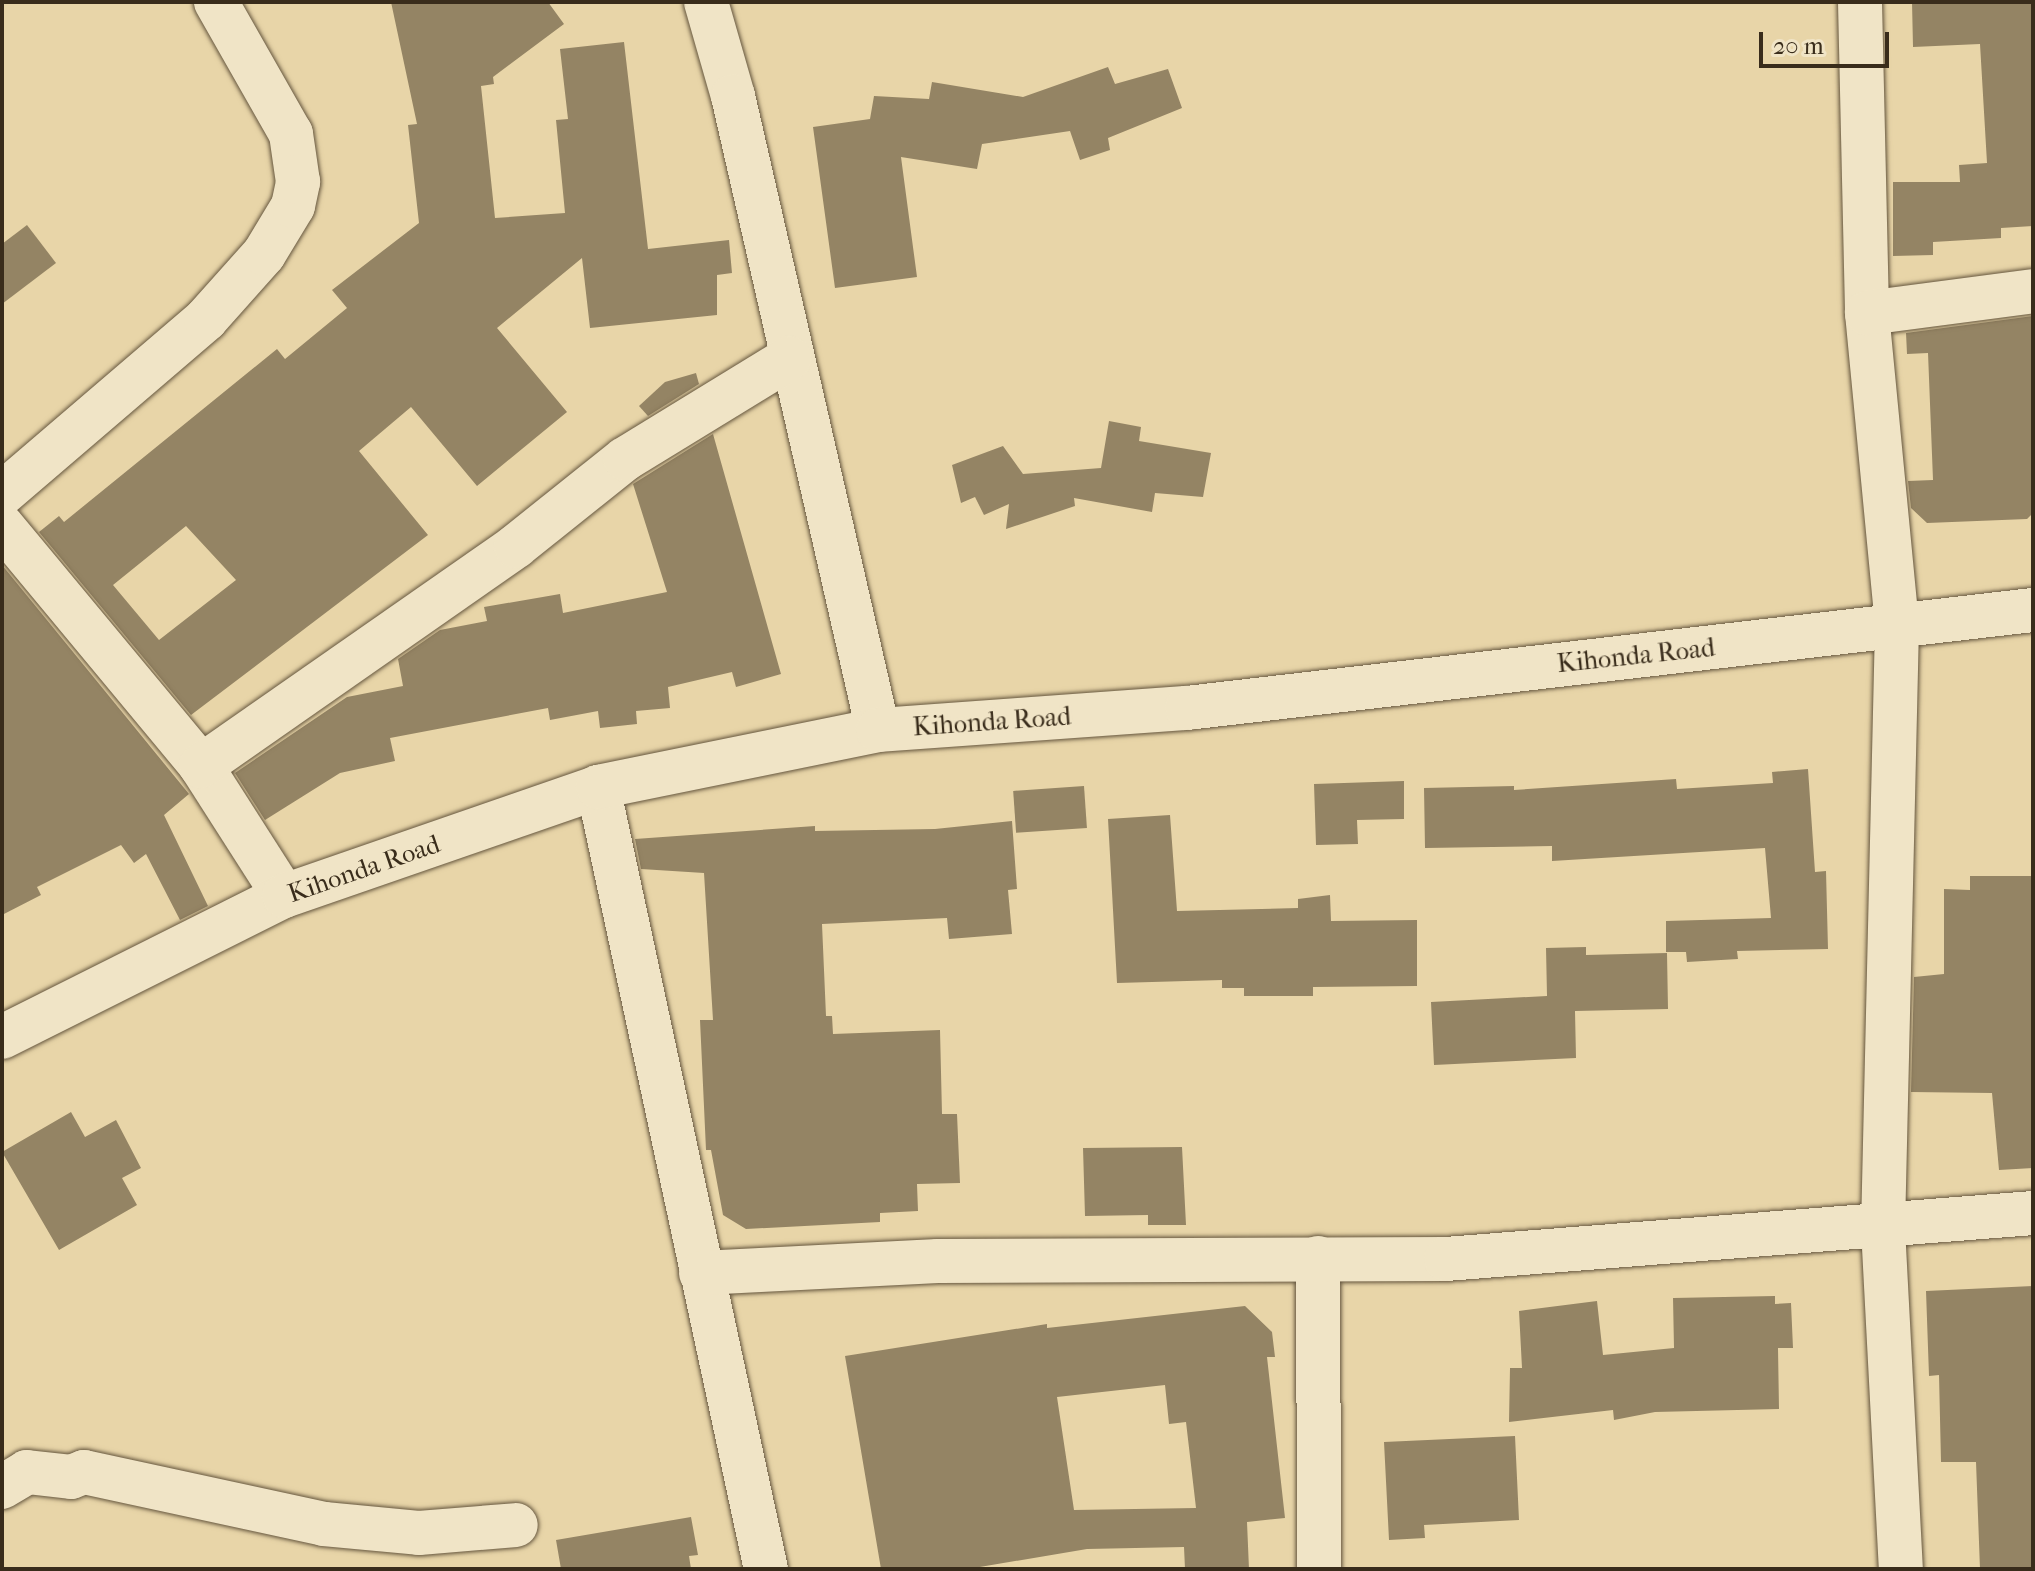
<!DOCTYPE html>
<html>
<head>
<meta charset="utf-8">
<style>
  body { margin:0 }
  #map { position:relative; width:2035px; height:1571px; overflow:hidden; background:#e8d5a8; font-family:"IM FELL French Canon",serif }
  div>[style] { position:absolute }
  .building>* { inset:0; background:#948464; transform-origin:0 0 }
  .roads { filter:drop-shadow(0 0 2px #65563e) drop-shadow(0 0 2px #65563e) }
  .minor>* { height:44px; margin:-22px; padding:0 22px; transform-origin:22px; border-radius:22px; background:#f0e4c6 }
  span { translate:-50% -50%; white-space:nowrap; text-align:center; line-height:1.15; -webkit-text-stroke:6px #f0e4c6; paint-order:stroke }
  .street-label { font-size:26px; color:#392c1b }
  .frame { position:absolute; inset:0; border:4px solid #392c1b; pointer-events:none }
  .scale { position:absolute; left:1759px; top:32px; width:130px; height:36px; box-sizing:border-box; border:4px solid #392c1b; border-top:0; padding-left:10px; font-size:24px; line-height:28px; white-space:nowrap; color:#392c1b; -webkit-text-stroke:6px #f0e4c6; paint-order:stroke }
</style>
</head>
<body>
<div id="map">
  <div class="building">
    <div style="clip-path:polygon(evenodd,391px 2px,548px 2px,564px 24px,493px 77px,494px 84px,481px 86px,495px 218px,565px 213px,556px 120px,568px 119px,560px 49px,624px 42px,648px 249px,729px 240px,732px 273px,717px 275px,717px 315px,590px 328px,582px 258px,497px 328px,567px 412px,477px 486px,411px 407px,359px 451px,428px 535px,191px 715px,39px 532px,59px 516px,64px 522px,277px 349px,285px 359px,347px 308px,332px 290px,419px 223px,408px 125px,417px 124px,391px 2px,186px 526px,236px 580px,159px 640px,113px 585px,186px 526px)"></div>
    <div style="clip-path:polygon(1912px 2px,2033px 2px,2033px 226px,2001px 228px,2001px 238px,1933px 242px,1933px 255px,1893px 256px,1893px 182px,1960px 182px,1959px 165px,1987px 163px,1980px 44px,1913px 47px)"></div>
    <div style="clip-path:polygon(1108px 67px,1115px 84px,1168px 69px,1182px 108px,1108px 138px,1110px 150px,1080px 160px,1070px 131px,982px 144px,977px 169px,901px 157px,917px 277px,835px 288px,813px 127px,870px 119px,874px 96px,929px 99px,932px 82px,1023px 97px)"></div>
    <div style="clip-path:polygon(27px 225px,56px 263px,2px 304px,2px 244px)"></div>
    <div style="clip-path:polygon(2033px 316px,2033px 513px,2027px 519px,1927px 523px,1911px 508px,1908px 481px,1933px 480px,1928px 353px,1907px 354px,1906px 333px)"></div>
    <div style="clip-path:polygon(696px 373px,699px 384px,648px 416px,639px 406px,665px 382px)"></div>
    <div style="clip-path:polygon(1109px 421px,1141px 427px,1139px 441px,1211px 453px,1203px 497px,1155px 493px,1152px 512px,1074px 498px,1075px 506px,1006px 529px,1009px 504px,984px 515px,975px 497px,961px 503px,952px 465px,1003px 446px,1023px 474px,1101px 468px)"></div>
    <div style="clip-path:polygon(713px 434px,781px 674px,736px 687px,732px 672px,668px 687px,670px 708px,636px 711px,637px 724px,600px 728px,598px 711px,550px 720px,548px 708px,390px 738px,395px 761px,340px 773px,265px 820px,235px 773px,347px 697px,403px 686px,398px 659px,440px 630px,487px 621px,484px 607px,560px 594px,563px 613px,667px 592px,633px 484px)"></div>
    <div style="clip-path:polygon(2px 565px,189px 794px,164px 815px,208px 906px,180px 920px,146px 854px,134px 863px,121px 845px,37px 887px,41px 895px,2px 915px)"></div>
    <div style="clip-path:polygon(1808px 769px,1815px 872px,1826px 871px,1828px 949px,1737px 951px,1738px 959px,1687px 962px,1686px 952px,1666px 952px,1666px 921px,1771px 918px,1765px 848px,1552px 861px,1552px 846px,1425px 848px,1424px 788px,1514px 786px,1514px 790px,1676px 779px,1677px 789px,1773px 783px,1772px 772px)"></div>
    <div style="clip-path:polygon(1404px 781px,1404px 819px,1357px 820px,1358px 844px,1316px 845px,1314px 784px)"></div>
    <div style="left:1084px;top:786px;width:42px;height:71px;rotate:86deg"></div>
    <div style="clip-path:polygon(1170px 815px,1177px 911px,1298px 908px,1298px 899px,1330px 895px,1331px 921px,1417px 920px,1417px 986px,1313px 987px,1313px 996px,1244px 996px,1244px 988px,1222px 988px,1222px 980px,1117px 983px,1108px 819px)"></div>
    <div style="clip-path:polygon(1012px 821px,1017px 889px,1008px 890px,1012px 934px,949px 939px,947px 918px,822px 924px,826px 1016px,832px 1016px,833px 1034px,940px 1030px,942px 1114px,957px 1114px,960px 1183px,917px 1184px,918px 1211px,880px 1213px,880px 1222px,746px 1229px,723px 1215px,711px 1150px,706px 1150px,700px 1020px,713px 1020px,704px 873px,641px 869px,635px 839px,815px 826px,815px 831px,935px 829px)"></div>
    <div style="clip-path:polygon(1970px 876px,2033px 876px,2033px 1168px,1999px 1170px,1992px 1093px,1911px 1092px,1914px 977px,1944px 974px,1944px 889px,1970px 890px)"></div>
    <div style="clip-path:polygon(1586px 947px,1586px 955px,1667px 953px,1668px 1009px,1575px 1011px,1576px 1058px,1434px 1065px,1431px 1002px,1547px 996px,1546px 948px)"></div>
    <div style="clip-path:polygon(71px 1112px,85px 1137px,116px 1120px,141px 1168px,122px 1178px,137px 1205px,59px 1250px,2px 1152px)"></div>
    <div style="clip-path:polygon(1182px 1147px,1186px 1225px,1148px 1225px,1148px 1215px,1085px 1216px,1083px 1148px)"></div>
    <div style="clip-path:polygon(2033px 1286px,2033px 1569px,1980px 1569px,1976px 1462px,1941px 1462px,1939px 1375px,1929px 1376px,1926px 1291px)"></div>
    <div style="clip-path:polygon(1775px 1296px,1775px 1304px,1791px 1303px,1793px 1348px,1778px 1348px,1779px 1409px,1655px 1412px,1614px 1420px,1613px 1410px,1509px 1422px,1510px 1368px,1522px 1368px,1519px 1311px,1597px 1301px,1603px 1355px,1674px 1348px,1673px 1298px)"></div>
    <div style="clip-path:polygon(evenodd,1245px 1306px,1272px 1332px,1275px 1357px,1267px 1357px,1285px 1518px,1247px 1522px,1249px 1569px,1185px 1569px,1184px 1547px,1087px 1549px,968px 1569px,881px 1569px,845px 1356px,1047px 1324px,1047px 1328px,1245px 1306px,1165px 1385px,1169px 1424px,1186px 1422px,1196px 1508px,1074px 1510px,1057px 1397px,1165px 1385px)"></div>
    <div style="clip-path:polygon(1515px 1436px,1519px 1520px,1424px 1525px,1425px 1538px,1389px 1540px,1384px 1442px)"></div>
    <div style="clip-path:polygon(691px 1517px,698px 1555px,689px 1556px,691px 1569px,561px 1569px,556px 1540px)"></div>
  </div>
  <div class="roads">
    <div class="minor">
      <div style="left:706px;top:2px;width:98px;rotate:74deg"></div>
      <div style="left:733px;top:96px;width:650px;rotate:77.12deg"></div>
      <div style="left:1860px;top:2px;width:311px;rotate:88.7deg"></div>
      <div style="left:1867px;top:313px;width:314px;rotate:84.5deg"></div>
      <div style="left:1897px;top:626px;width:602px;rotate:91.33deg"></div>
      <div style="left:1883px;top:1228px;width:341px;rotate:87deg"></div>
      <div style="left:1867px;top:313px;width:167px;rotate:-7.5deg"></div>
      <div style="left:2px;top:494px;width:269px;rotate:-40.6deg"></div>
      <div style="left:206px;top:319px;width:87px;rotate:-48.3deg"></div>
      <div style="left:264px;top:254px;width:56px;rotate:-58.9deg"></div>
      <div style="left:293px;top:206px;width:25px;rotate:-78deg"></div>
      <div style="left:298px;top:182px;width:49px;rotate:-98.3deg"></div>
      <div style="left:291px;top:134px;width:152px;rotate:-119.6deg"></div>
      <div style="left:2px;top:526px;width:312px;rotate:50.3deg"></div>
      <div style="left:201px;top:766px;width:154px;rotate:57.4deg"></div>
      <div style="left:201px;top:766px;width:384px;rotate:-34.9deg"></div>
      <div style="left:516px;top:546px;width:139px;rotate:-38.6deg"></div>
      <div style="left:625px;top:459px;width:193px;rotate:-31.5deg"></div>
      <div style="left:598px;top:787px;width:800px;rotate:77.88deg"></div>
      <div style="left:2px;top:1037px;width:315px;rotate:-26.6deg"></div>
      <div style="left:284px;top:896px;width:332px;rotate:-19.1deg"></div>
      <div style="left:598px;top:787px;width:286px;rotate:-11.5deg"></div>
      <div style="left:878px;top:730px;width:310px;rotate:-4.1deg"></div>
      <div style="left:1187px;top:708px;width:852px;rotate:-6.61deg"></div>
      <div style="left:1318px;top:1258px;width:311px;rotate:89.8deg"></div>
      <div style="left:701px;top:1273px;width:237px;rotate:-2.9deg"></div>
      <div style="left:938px;top:1261px;width:508px;rotate:-0.23deg"></div>
      <div style="left:1446px;top:1259px;width:589px;rotate:-4.48deg"></div>
      <div style="left:2px;top:1487px;width:29px;rotate:-31deg"></div>
      <div style="left:27px;top:1472px;width:44px;rotate:6.5deg"></div>
      <div style="left:71px;top:1477px;width:14px;rotate:-21deg"></div>
      <div style="left:84px;top:1472px;width:246px;rotate:12.2deg"></div>
      <div style="left:324px;top:1524px;width:95px;rotate:5.4deg"></div>
      <div style="left:419px;top:1533px;width:97px;rotate:-4.7deg"></div>
    </div>
  </div>
  <div class="street-label">
    <span style="left:1636px;top:656px;rotate:-6deg">Kihonda Road</span>
    <span style="left:992px;top:722px;rotate:-4deg">Kihonda Road</span>
    <span style="left:364px;top:869px;rotate:-19deg">Kihonda Road</span>
  </div>
  <div class="frame"></div>
  <div class="scale">20 m</div>
</div>
</body>
</html>
